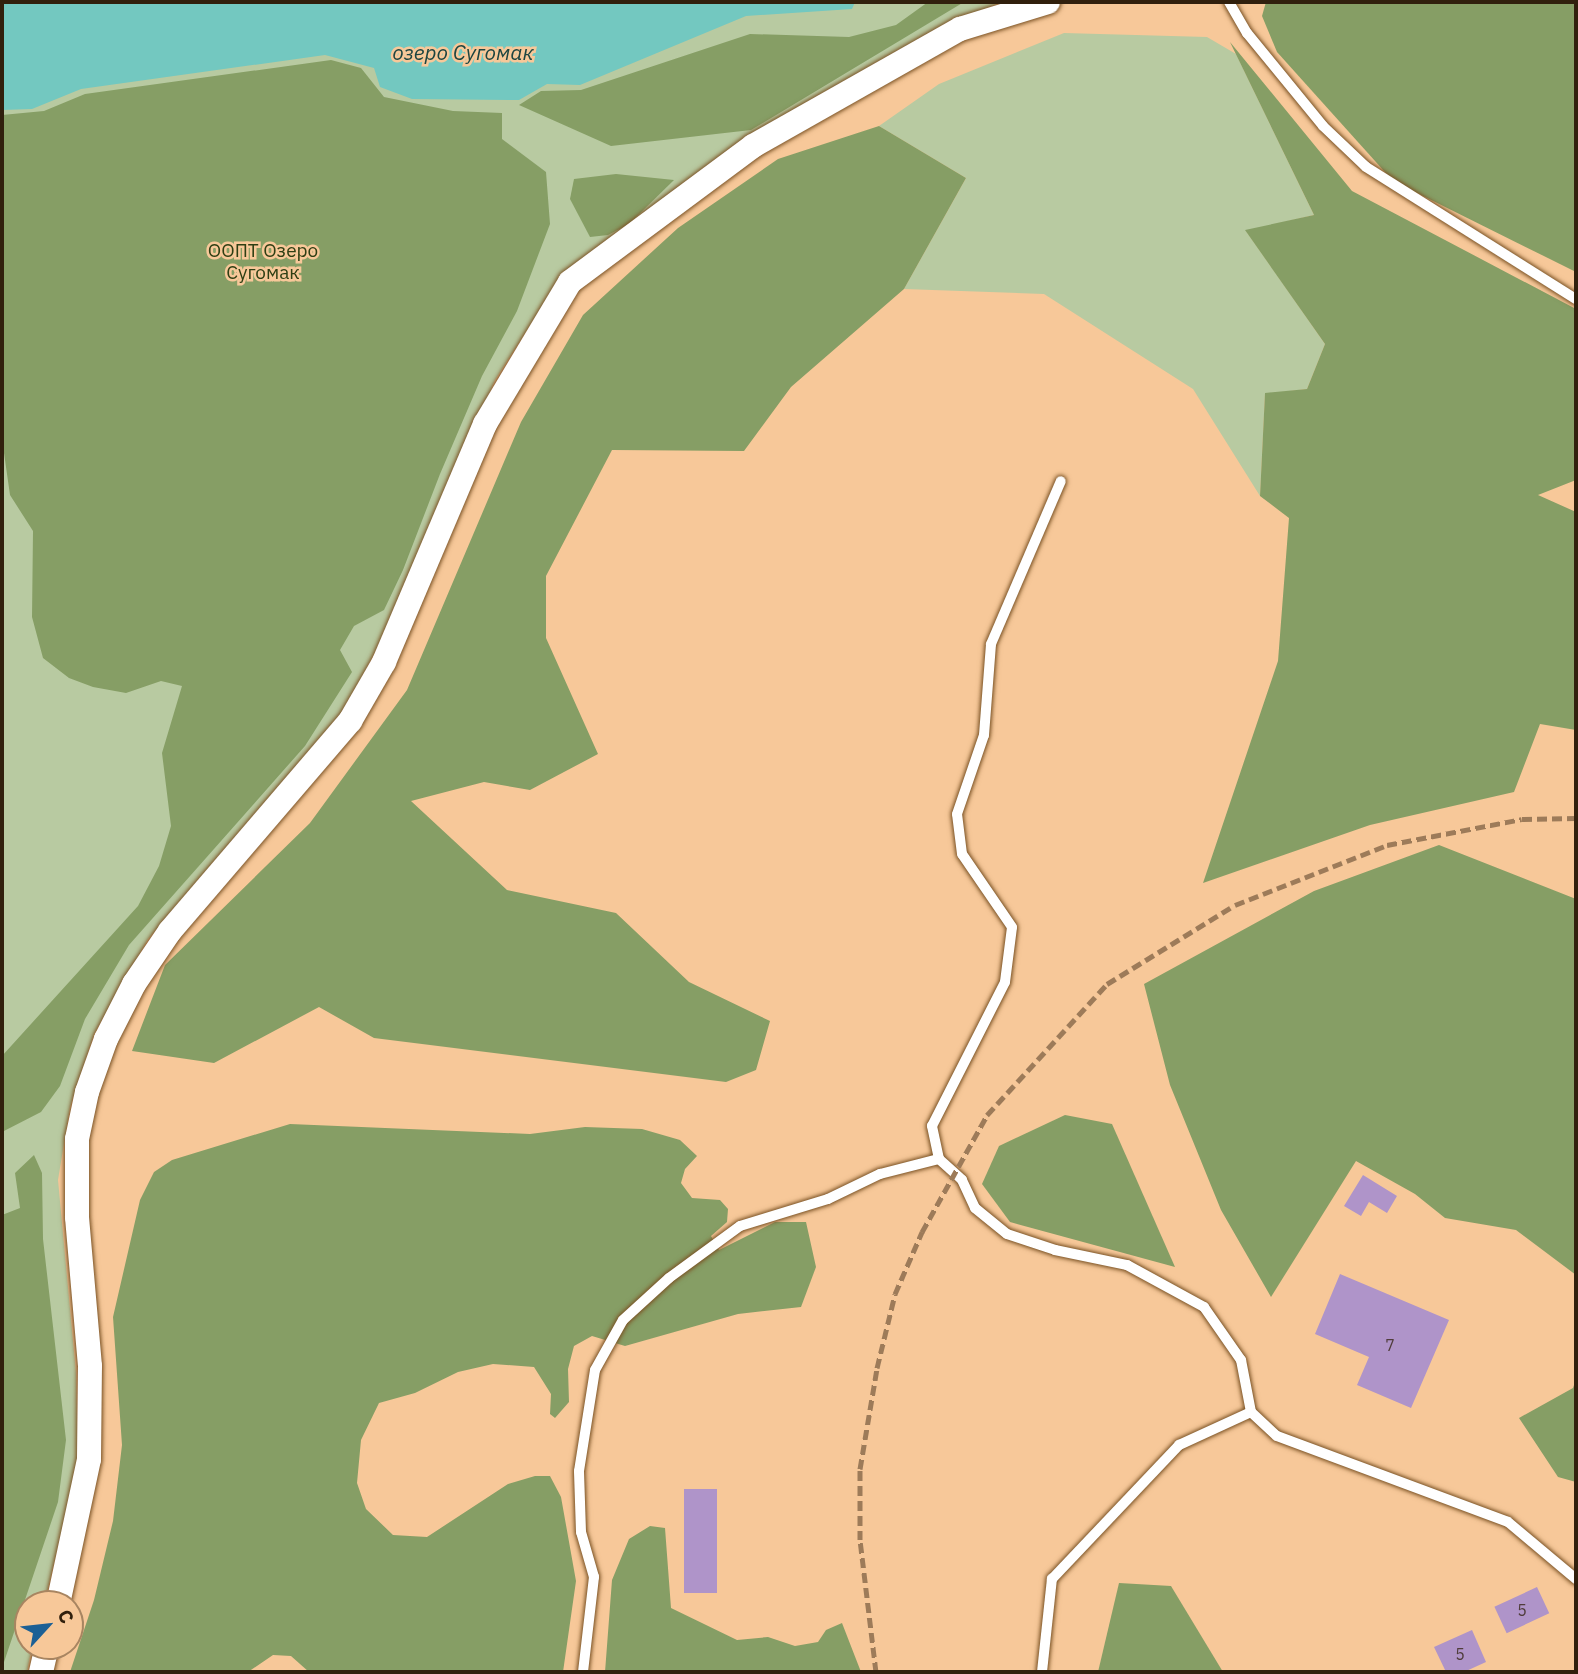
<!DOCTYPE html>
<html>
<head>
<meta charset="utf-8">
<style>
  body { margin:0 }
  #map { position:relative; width:1578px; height:1674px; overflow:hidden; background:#f7c899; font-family:"IBM Plex Sans",sans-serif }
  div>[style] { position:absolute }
  .green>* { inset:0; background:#b8caa1 }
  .forest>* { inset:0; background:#869e65 }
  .water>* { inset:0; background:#73c8c0 }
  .building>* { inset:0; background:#af94c9; transform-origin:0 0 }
  .roads { filter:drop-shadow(0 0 2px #7a5224) drop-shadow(0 0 2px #7a5224) }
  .service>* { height:10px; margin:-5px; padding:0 5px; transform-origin:5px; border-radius:5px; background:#fff }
  .tertiary>* { height:24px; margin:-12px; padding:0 12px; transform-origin:12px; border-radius:12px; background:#fff }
  .rail>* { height:5px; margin-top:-2.5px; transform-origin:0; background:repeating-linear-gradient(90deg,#9d7b59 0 10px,transparent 0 15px) }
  span { translate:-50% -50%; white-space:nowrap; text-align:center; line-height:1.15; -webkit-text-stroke:5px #f7c899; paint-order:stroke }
  .number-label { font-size:16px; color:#503d3c }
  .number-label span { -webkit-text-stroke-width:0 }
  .park-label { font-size:19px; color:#2e3f14 }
  .water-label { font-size:21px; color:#1d4541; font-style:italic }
  .frame { position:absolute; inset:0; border:4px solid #31200d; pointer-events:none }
  .north { position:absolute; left:14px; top:1590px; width:70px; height:70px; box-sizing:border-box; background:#f7c899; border:2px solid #a88561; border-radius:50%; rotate:63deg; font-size:19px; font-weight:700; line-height:28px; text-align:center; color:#31200d }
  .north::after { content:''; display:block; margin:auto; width:24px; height:32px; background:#1c6095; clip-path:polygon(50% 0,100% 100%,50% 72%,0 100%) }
</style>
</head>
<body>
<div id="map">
  <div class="green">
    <div style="clip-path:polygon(2px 2px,1002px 2px,952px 22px,561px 277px,495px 380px,380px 642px,336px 727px,148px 939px,94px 1034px,70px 1107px,58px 1180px,76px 1373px,78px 1465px,44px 1604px,28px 1604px,28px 1646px,32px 1646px,27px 1672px,2px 1672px)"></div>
    <div style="clip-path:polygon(1064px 33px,1207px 37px,1236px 54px,1314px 215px,1246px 231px,1325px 344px,1307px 389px,1265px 394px,1260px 496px,1193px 389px,1044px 294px,904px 289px,966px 178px,879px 126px,939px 84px)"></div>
  </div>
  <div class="forest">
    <div style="clip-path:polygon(928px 2px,964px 2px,751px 130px,611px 146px,519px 105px,541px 91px,581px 90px,750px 34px,849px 37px,896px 25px)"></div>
    <div style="clip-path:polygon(1266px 2px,1576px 2px,1576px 272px,1393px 181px,1277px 52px,1262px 16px)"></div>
    <div style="clip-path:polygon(1230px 42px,1352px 191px,1576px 309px,1576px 480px,1538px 495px,1576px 512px,1576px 730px,1540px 724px,1514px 792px,1370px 825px,1203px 883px,1278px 661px,1289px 518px,1260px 496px,1265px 393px,1307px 389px,1325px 344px,1245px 230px,1314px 215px)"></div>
    <div style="clip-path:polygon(331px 60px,361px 68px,384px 97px,453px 111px,502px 113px,502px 139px,546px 172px,550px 224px,517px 311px,482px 376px,440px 474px,403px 570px,384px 610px,354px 626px,340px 650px,352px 672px,305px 746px,129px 945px,85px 1019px,60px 1086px,41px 1112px,2px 1132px,2px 1056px,138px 906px,159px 866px,171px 826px,162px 753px,182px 686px,161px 681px,126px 693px,93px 687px,69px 678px,43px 658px,32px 617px,33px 531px,10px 495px,3px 446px,2px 115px,44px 111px,85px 94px)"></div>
    <div style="clip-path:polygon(879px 126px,966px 178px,904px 289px,791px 387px,744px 451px,612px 450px,546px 576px,546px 638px,598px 754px,530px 790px,484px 782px,411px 801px,507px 890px,616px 913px,689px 982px,770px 1021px,756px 1070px,726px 1082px,374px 1038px,319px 1007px,214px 1063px,132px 1051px,165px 965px,310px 823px,407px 690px,521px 422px,583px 315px,678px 228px,778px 159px)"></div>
    <div style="clip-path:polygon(616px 174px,674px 180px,629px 224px,608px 235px,590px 237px,570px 199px,574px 179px)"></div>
    <div style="clip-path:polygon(1439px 845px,1576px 899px,1576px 1275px,1516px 1230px,1445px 1218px,1415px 1194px,1356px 1161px,1271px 1297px,1221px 1210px,1170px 1085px,1144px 984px,1314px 891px)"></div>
    <div style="clip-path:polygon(1065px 1115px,1112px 1124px,1175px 1267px,1010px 1222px,982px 1184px,999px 1146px)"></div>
    <div style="clip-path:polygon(290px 1124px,530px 1134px,585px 1127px,642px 1129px,680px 1140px,697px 1156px,685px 1169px,681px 1183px,692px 1198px,720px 1200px,728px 1209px,727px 1222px,711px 1236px,719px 1250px,775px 1222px,806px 1222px,816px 1267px,801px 1307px,738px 1314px,625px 1346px,592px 1336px,574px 1346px,568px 1369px,569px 1402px,555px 1418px,550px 1414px,551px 1394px,534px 1367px,493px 1364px,458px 1372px,415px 1393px,379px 1403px,361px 1440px,357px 1483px,366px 1509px,393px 1535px,427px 1537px,508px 1484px,535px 1476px,550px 1476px,561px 1497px,576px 1581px,563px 1672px,309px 1672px,291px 1656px,273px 1655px,248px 1672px,70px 1672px,94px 1600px,113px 1521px,122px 1445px,113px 1317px,140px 1200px,154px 1172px,172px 1160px)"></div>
    <div style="clip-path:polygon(34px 1155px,42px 1173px,43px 1239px,66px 1440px,58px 1502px,2px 1668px,2px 1215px,20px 1208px,15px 1173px)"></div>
    <div style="clip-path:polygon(1576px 1379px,1576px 1482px,1558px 1477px,1519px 1418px,1573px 1388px)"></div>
    <div style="clip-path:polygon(650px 1526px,665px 1528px,671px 1608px,737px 1640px,768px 1637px,795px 1646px,818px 1642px,826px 1630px,842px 1623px,861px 1672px,605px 1672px,612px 1580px,629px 1539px)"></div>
    <div style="clip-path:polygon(1119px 1583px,1171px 1586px,1223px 1672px,1098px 1672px)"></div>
  </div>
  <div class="water">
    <div style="clip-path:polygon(2px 2px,855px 2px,852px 9px,746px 16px,580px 85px,547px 84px,519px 100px,412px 99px,380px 87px,374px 68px,325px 55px,81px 89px,32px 109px,2px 110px)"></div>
  </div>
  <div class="building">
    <div style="clip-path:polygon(1363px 1175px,1397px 1196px,1387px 1213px,1369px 1202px,1361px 1216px,1344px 1206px)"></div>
    <div style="clip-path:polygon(1340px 1274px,1449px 1320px,1411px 1408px,1357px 1385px,1369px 1357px,1315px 1334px)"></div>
    <div style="left:684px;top:1489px;width:33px;height:104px"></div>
    <div style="left:1537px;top:1587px;width:29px;height:47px;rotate:65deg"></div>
    <div style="clip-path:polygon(1472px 1630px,1486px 1662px,1464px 1672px,1446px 1672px,1434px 1647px)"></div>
  </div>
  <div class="roads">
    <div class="service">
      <div style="left:1229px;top:2px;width:36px;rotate:60deg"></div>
      <div style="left:1247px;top:33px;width:120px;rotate:50.7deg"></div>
      <div style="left:1323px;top:126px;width:59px;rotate:43.6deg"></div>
      <div style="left:1366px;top:167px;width:248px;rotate:32.2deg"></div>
      <div style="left:939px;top:1159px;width:34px;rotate:-102deg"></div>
      <div style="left:932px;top:1126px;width:161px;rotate:-63.1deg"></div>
      <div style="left:1005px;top:982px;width:55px;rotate:-82.7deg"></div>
      <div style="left:1012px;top:927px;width:88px;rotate:-124.4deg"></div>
      <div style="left:962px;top:854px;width:40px;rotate:-97.1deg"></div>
      <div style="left:957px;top:814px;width:83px;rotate:-71.1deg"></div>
      <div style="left:984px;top:735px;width:91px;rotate:-85.6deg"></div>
      <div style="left:991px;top:644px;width:177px;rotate:-66.8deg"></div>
      <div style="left:583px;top:1672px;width:96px;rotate:-83.4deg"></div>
      <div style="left:594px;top:1577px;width:47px;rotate:-106.1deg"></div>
      <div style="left:581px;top:1532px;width:61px;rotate:-91.9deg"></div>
      <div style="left:579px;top:1471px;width:102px;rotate:-81deg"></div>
      <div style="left:595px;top:1370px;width:57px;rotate:-60.8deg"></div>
      <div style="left:623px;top:1320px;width:62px;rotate:-42.4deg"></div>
      <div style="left:669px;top:1278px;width:88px;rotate:-36.2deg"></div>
      <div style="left:740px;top:1226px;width:92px;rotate:-17.1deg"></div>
      <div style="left:828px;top:1199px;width:58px;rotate:-25.7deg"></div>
      <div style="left:880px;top:1174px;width:61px;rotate:-14.3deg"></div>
      <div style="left:939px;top:1159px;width:31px;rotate:42deg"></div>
      <div style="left:962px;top:1180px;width:31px;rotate:65deg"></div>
      <div style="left:975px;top:1208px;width:41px;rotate:39.1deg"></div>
      <div style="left:1007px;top:1234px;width:51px;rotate:18.4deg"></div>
      <div style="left:1055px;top:1250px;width:74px;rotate:11.8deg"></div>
      <div style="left:1127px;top:1265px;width:88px;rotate:28.6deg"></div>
      <div style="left:1204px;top:1307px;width:65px;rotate:55.1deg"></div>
      <div style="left:1241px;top:1360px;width:53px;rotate:79.1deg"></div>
      <div style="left:1251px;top:1412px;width:35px;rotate:43deg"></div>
      <div style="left:1277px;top:1436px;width:246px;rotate:20.4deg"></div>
      <div style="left:1508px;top:1522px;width:89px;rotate:40deg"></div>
      <div style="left:1042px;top:1672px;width:94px;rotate:-83.9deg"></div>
      <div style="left:1052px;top:1579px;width:185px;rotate:-46.5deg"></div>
      <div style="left:1179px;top:1445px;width:79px;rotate:-24.6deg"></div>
    </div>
    <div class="tertiary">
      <div style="left:58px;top:1604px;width:148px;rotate:-77.9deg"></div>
      <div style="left:89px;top:1459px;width:93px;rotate:-89.4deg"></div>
      <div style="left:90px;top:1366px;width:150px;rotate:-95deg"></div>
      <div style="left:77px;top:1217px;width:78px;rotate:-90deg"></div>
      <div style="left:77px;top:1139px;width:48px;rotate:-78deg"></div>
      <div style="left:87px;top:1092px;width:56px;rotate:-70.3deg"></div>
      <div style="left:106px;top:1039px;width:62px;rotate:-63deg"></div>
      <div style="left:134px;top:984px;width:64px;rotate:-55.8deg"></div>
      <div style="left:170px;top:931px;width:277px;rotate:-49.4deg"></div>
      <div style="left:350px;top:721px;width:68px;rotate:-60deg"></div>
      <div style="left:384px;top:662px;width:259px;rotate:-67deg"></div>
      <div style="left:485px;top:424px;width:165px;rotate:-59.1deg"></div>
      <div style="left:570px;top:282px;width:228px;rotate:-36.6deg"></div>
      <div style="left:753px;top:146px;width:238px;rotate:-29.5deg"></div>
      <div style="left:960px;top:29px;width:92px;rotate:-17.1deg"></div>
      <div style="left:41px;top:1672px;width:27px;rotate:-77deg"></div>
    </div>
  </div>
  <div class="rail">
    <div style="left:876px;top:1672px;width:133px;rotate:-96.9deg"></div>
    <div style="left:860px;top:1540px;width:71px;rotate:-90deg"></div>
    <div style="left:860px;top:1469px;width:102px;rotate:-80.4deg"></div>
    <div style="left:877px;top:1368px;width:76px;rotate:-76.3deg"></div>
    <div style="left:895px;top:1294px;width:68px;rotate:-66.5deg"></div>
    <div style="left:922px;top:1232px;width:134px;rotate:-60.9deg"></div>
    <div style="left:987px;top:1115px;width:178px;rotate:-47.5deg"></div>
    <div style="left:1107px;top:984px;width:150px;rotate:-31.7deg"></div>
    <div style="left:1235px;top:905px;width:163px;rotate:-21.5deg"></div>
    <div style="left:1387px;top:845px;width:137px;rotate:-10.9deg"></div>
    <div style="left:1522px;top:819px;width:54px;rotate:-1.1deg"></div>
  </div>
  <div class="number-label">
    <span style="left:1390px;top:1345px">7</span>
    <span style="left:1522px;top:1610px">5</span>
    <span style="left:1460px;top:1654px">5</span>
  </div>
  <div class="park-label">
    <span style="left:263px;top:262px">ООПТ Озеро<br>Сугомак</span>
  </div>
  <div class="water-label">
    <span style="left:463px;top:52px">озеро Сугомак</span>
  </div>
  <div class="frame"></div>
  <div class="north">С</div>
</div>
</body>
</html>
